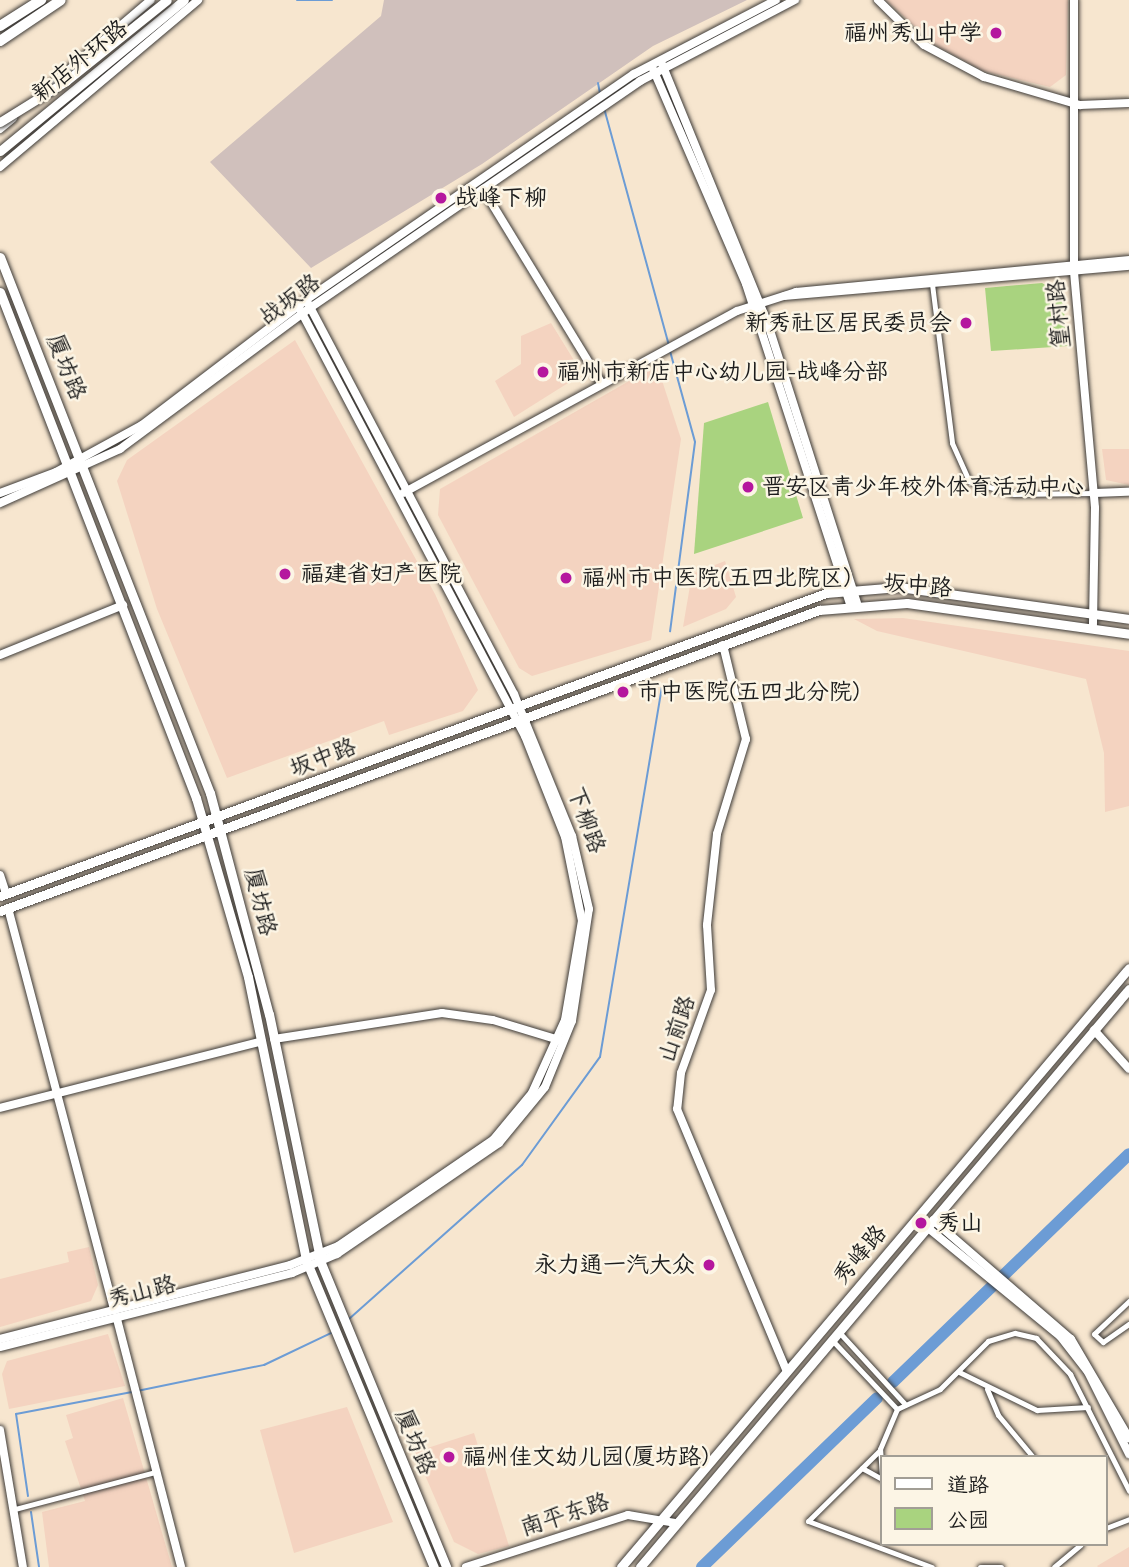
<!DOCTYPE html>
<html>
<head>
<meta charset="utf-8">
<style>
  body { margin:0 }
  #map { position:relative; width:1129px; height:1567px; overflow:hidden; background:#f7e6cf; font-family:"Comic Neue","LXGW WenKai TC",sans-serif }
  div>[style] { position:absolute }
  .built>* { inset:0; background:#f4d3c0 }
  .industrial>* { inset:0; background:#d0c0bc }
  .green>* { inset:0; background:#a9d37f }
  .stream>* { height:2px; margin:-1px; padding:0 1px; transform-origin:1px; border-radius:1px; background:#6c9cd5 }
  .river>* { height:12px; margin:-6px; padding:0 6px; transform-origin:6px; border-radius:6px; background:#6c9cd5 }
  .roads { filter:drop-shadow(0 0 2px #3d3a37) drop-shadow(0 0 2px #3d3a37) }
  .street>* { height:5px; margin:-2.5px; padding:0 2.5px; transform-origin:2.5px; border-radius:2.5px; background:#fff }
  .secondary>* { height:8px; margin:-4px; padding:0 4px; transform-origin:4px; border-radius:4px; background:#fff }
  .primary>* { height:9px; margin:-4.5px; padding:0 4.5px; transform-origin:4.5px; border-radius:4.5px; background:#fff }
  .highway>* { height:10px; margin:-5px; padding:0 5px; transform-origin:5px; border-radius:5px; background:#fff }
  .bridges { filter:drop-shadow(0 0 2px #3d3a37) drop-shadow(0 0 2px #3d3a37) }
  .primary-bridge>* { height:9px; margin:-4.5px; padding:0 4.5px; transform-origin:4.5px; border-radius:4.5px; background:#fff }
  .dots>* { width:19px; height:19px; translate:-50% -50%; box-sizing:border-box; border:4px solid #fcf5e5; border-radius:50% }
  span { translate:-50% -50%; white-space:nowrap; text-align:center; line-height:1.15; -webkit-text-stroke:5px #fcf5e5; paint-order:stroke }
  .poi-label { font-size:23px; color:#1c1c1c }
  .right { translate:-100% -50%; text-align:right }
  .left { translate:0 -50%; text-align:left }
  .street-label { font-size:23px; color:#1c1c1c }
  .legend { position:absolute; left:880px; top:1455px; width:228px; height:91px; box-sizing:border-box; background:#fcf5e5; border:2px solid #a29e95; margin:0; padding:9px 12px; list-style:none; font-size:21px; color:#1c1c1c }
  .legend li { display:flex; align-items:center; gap:14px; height:35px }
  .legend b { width:35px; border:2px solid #a29e95 }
</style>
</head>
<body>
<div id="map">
  <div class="built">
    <div style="clip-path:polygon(886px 0,1068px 0,1066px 75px,1050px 87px,983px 71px,934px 44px)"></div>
    <div style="clip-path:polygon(551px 323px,575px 362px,576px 378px,514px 417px,495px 381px,521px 364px,521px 336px)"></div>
    <div style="clip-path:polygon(295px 340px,435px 594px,478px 690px,463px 711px,389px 735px,384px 721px,227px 778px,157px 609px,117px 481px,127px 460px)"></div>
    <div style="clip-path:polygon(657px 365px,681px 439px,651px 640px,532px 676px,519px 668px,438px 515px,440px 489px)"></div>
    <div style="clip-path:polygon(1102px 449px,1129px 449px,1129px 485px,1106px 480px)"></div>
    <div style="clip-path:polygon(725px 561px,736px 597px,726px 609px,683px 627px,692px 574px)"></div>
    <div style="clip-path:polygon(903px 618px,1129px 651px,1129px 806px,1105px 812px,1104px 753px,1086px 679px,877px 631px,854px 619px)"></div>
    <div style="clip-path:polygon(89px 1247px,98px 1285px,91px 1301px,0 1327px,0 1279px,69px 1262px,67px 1252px)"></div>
    <div style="clip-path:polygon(108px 1334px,125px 1386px,9px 1409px,2px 1374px,7px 1361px)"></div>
    <div style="clip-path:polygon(123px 1398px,172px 1567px,49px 1567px,42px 1512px,85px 1501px,65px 1441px,73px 1438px,66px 1415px)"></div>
    <div style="clip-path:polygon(347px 1407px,393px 1522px,294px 1553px,260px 1430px)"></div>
    <div style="clip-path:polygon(474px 1433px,509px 1546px,478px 1554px,454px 1542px,415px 1452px)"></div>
    <div style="clip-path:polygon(1129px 1547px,1129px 1567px,1098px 1567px,1097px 1566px)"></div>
  </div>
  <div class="industrial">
    <div style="clip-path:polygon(384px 0,747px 0,653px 46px,482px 164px,311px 268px,210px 162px,381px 16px)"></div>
  </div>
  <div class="green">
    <div style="clip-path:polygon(1042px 283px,1062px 294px,1068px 346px,991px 351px,985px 288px)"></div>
    <div style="clip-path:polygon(768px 402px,803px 518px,694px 554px,704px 423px)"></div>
  </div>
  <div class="stream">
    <div style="left:297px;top:0;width:35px"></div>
    <div style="left:598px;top:83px;width:10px;rotate:79deg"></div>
    <div style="left:604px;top:108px;width:247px;rotate:74.7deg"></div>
    <div style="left:670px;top:351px;width:94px;rotate:74.6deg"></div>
    <div style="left:695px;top:442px;width:191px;rotate:97.5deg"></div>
    <div style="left:349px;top:1319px;width:232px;rotate:-41.7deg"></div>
    <div style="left:522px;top:1165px;width:133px;rotate:-54.2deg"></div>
    <div style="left:600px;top:1057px;width:376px;rotate:-80.5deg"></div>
    <div style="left:137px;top:1391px;width:130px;rotate:-11.6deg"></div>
    <div style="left:264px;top:1365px;width:74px;rotate:-25.5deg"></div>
    <div style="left:28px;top:1496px;width:83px;rotate:-98.3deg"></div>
    <div style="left:16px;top:1414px;width:118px;rotate:-10.7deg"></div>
    <div style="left:31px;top:1512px;width:56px;rotate:81.7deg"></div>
  </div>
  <div class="river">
    <div style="left:893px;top:1382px;width:328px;rotate:-44deg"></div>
    <div style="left:702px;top:1567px;width:243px;rotate:-44deg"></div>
  </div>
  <div class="roads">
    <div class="street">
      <div style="left:932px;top:284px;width:160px;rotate:82.8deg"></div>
      <div style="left:952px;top:443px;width:42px;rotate:65.9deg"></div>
      <div style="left:969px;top:481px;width:47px;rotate:16.1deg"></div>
      <div style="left:1014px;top:494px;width:79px;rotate:-0.7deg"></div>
      <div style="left:1129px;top:1301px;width:48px;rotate:136.7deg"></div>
      <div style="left:1094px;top:1334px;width:12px;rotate:42deg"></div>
      <div style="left:1103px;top:1342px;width:32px;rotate:-35deg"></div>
      <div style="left:838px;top:1331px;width:98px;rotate:47.5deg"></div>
      <div style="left:831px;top:1339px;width:96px;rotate:46.7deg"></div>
      <div style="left:959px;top:1372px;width:87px;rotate:26deg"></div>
      <div style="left:1037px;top:1410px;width:51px;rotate:-3.4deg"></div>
      <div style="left:987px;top:1389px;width:28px;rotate:67deg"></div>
      <div style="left:998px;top:1415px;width:55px;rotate:50.2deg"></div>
      <div style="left:880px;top:1450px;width:101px;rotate:135.4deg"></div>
      <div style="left:808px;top:1521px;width:132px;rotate:20.4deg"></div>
      <div style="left:862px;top:1468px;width:23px;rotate:29deg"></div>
      <div style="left:882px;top:1476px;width:27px;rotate:-94deg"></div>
      <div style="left:880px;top:1449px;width:43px;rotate:-67deg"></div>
      <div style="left:897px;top:1409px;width:47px;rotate:-24.9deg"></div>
      <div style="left:940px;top:1389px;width:68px;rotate:-45deg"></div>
      <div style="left:988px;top:1341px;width:28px;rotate:-17deg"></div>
      <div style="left:1015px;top:1333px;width:22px;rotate:13deg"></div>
      <div style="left:1036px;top:1338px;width:50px;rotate:46.6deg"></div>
      <div style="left:1070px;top:1374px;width:131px;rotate:63.2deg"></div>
      <div style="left:15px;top:1509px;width:145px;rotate:-14.8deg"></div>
      <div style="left:1106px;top:1528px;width:25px;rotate:-21deg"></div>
      <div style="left:980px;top:1567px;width:21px"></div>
      <div style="left:1054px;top:1567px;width:35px;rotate:-40deg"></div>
    </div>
    <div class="secondary">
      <div style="left:878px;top:0;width:64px;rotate:44.4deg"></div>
      <div style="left:924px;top:45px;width:68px;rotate:28.1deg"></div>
      <div style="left:984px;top:77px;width:100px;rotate:16.3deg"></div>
      <div style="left:1080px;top:105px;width:49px;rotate:-2.3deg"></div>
      <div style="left:1074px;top:0;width:272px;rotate:90deg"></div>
      <div style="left:1074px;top:272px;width:237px;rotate:84.9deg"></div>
      <div style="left:1095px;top:508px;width:117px;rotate:91deg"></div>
      <div style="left:662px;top:64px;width:278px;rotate:67.8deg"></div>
      <div style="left:767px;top:321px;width:296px;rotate:72.3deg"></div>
      <div style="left:653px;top:69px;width:234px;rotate:66.6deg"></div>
      <div style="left:746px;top:284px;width:336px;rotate:72deg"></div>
      <div style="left:44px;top:91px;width:140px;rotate:-40.4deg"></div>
      <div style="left:0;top:129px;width:17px;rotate:-40deg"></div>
      <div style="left:0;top:167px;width:259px;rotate:-40.1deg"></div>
      <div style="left:483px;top:189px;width:226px;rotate:58.6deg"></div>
      <div style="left:785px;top:296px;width:345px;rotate:-5deg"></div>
      <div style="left:0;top:493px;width:60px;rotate:-20.6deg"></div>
      <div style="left:56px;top:472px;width:98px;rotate:-28.7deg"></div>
      <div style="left:142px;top:425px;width:206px;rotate:-37.3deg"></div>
      <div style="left:306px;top:300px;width:398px;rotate:-34.6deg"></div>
      <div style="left:634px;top:74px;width:160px;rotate:-27.5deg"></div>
      <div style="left:403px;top:493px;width:380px;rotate:-28.6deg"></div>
      <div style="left:737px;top:311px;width:62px;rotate:-17.9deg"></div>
      <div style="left:796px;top:292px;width:335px;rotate:-5.5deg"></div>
      <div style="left:1093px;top:493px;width:36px;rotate:-2deg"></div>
      <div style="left:0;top:503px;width:132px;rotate:-24.2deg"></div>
      <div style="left:120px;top:449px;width:237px;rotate:-36.6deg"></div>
      <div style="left:310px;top:308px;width:401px;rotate:-34.5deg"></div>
      <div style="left:640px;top:81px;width:175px;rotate:-27.6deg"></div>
      <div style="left:723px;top:645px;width:97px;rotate:76.3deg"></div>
      <div style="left:746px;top:739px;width:99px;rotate:107deg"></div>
      <div style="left:717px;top:834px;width:92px;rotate:96.3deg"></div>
      <div style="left:707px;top:925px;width:65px;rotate:86.5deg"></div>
      <div style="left:711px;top:990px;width:88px;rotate:109.9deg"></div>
      <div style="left:681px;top:1073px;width:36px;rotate:96deg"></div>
      <div style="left:677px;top:1109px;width:283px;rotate:67.3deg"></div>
      <div style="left:0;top:655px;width:133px;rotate:-22.1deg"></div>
      <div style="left:0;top:875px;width:19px;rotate:72deg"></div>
      <div style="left:8px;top:908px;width:416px;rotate:75.2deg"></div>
      <div style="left:1094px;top:1030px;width:52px;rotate:48.1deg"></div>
      <div style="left:274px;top:1039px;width:170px;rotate:-8.8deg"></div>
      <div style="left:442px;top:1013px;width:51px;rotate:7.8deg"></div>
      <div style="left:493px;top:1020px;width:72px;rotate:16.9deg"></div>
      <div style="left:0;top:1108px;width:270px;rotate:-14.3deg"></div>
      <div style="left:933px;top:1220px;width:182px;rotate:40.8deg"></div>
      <div style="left:1071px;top:1339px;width:115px;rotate:59.6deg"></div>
      <div style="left:928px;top:1228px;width:171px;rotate:39.3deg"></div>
      <div style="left:1060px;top:1336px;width:46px;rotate:52.1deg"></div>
      <div style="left:1088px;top:1372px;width:92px;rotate:63.4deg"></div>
      <div style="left:117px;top:1319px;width:256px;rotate:75.5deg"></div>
      <div style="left:0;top:1339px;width:299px;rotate:-14.3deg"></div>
      <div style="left:290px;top:1265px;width:52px;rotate:-21.6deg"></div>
      <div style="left:338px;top:1246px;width:188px;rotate:-34.4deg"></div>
      <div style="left:493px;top:1140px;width:61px;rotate:-50.3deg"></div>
      <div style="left:532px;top:1093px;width:80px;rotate:-65.7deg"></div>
      <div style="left:565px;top:1020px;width:100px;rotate:-80.3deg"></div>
      <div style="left:582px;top:921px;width:86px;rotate:-101.4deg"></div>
      <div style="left:565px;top:837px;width:109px;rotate:-111.6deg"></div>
      <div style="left:525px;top:736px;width:486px;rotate:-117.8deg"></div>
      <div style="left:0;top:1347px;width:301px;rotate:-14.2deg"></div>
      <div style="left:292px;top:1273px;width:49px;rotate:-22.9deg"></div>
      <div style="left:337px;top:1254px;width:196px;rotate:-34.4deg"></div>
      <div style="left:499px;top:1143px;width:72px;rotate:-50.6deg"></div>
      <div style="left:545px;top:1087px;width:71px;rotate:-67.8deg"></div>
      <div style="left:572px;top:1021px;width:113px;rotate:-81.4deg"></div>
      <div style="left:589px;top:909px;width:75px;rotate:-103.1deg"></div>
      <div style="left:572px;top:836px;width:153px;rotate:-112.2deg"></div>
      <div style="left:514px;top:694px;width:446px;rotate:-117.8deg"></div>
      <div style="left:0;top:1430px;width:139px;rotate:80.5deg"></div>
      <div style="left:466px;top:1567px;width:170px;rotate:-17.8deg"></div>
      <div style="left:628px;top:1515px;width:49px;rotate:9.5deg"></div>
    </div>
    <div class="primary">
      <div style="left:0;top:151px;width:238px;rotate:-39.4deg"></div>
      <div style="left:0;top:257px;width:576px;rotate:68.61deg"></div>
      <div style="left:210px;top:793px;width:229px;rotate:75.1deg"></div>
      <div style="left:269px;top:1014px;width:254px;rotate:78.2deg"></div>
      <div style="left:321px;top:1263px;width:329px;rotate:67.6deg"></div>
      <div style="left:0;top:292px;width:543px;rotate:68.83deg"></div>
      <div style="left:196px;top:798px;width:186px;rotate:73.8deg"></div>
      <div style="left:248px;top:977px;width:289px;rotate:78.4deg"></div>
      <div style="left:306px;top:1260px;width:333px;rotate:67.4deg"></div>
      <div style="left:0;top:896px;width:880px;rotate:-20.14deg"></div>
      <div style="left:826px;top:593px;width:73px;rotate:-4.7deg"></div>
      <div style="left:899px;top:587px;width:232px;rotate:7.9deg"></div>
      <div style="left:0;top:911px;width:873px;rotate:-20.18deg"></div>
      <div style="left:819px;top:610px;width:88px;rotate:-4.5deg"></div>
      <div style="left:907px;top:603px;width:224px;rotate:7.9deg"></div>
      <div style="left:621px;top:1567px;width:785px;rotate:-49.7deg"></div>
      <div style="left:640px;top:1567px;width:757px;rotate:-49.77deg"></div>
    </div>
    <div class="highway">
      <div style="left:0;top:26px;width:49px;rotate:-32.4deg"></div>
      <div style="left:0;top:41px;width:73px;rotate:-33.9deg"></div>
    </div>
  </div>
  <div class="bridges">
    <div class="primary-bridge">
      <div style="left:0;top:122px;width:78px;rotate:-31.8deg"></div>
      <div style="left:66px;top:81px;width:129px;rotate:-38.7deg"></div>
    </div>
  </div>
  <div class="dots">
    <div style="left:996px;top:33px;background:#b5179e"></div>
    <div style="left:441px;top:198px;background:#b5179e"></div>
    <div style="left:966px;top:323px;background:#b5179e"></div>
    <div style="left:543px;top:372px;background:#b5179e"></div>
    <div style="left:748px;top:487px;background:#b5179e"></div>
    <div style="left:285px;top:574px;background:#b5179e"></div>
    <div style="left:566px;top:578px;background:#b5179e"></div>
    <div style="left:623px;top:692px;background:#b5179e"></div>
    <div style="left:921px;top:1223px;background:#b5179e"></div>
    <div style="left:709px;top:1265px;background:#b5179e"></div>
    <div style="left:449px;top:1457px;background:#b5179e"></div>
  </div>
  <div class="poi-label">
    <span class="right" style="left:982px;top:33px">福州秀山中学</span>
    <span class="left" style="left:455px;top:198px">战峰下柳</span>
    <span class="right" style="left:952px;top:323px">新秀社区居民委员会</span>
    <span class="left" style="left:557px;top:372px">福州市新店中心幼儿园-战峰分部</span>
    <span class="left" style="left:762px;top:487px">晋安区青少年校外体育活动中心</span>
    <span class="left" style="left:301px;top:574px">福建省妇产医院</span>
    <span class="left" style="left:582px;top:578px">福州市中医院(五四北院区)</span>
    <span class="left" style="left:637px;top:692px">市中医院(五四北分院)</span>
    <span class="left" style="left:937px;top:1223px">秀山</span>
    <span class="right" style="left:695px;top:1265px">永力通一汽大众</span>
    <span class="left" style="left:463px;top:1457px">福州佳文幼儿园(厦坊路)</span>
  </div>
  <div class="street-label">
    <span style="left:80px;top:61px;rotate:-39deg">新店外环路</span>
    <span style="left:290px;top:300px;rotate:-37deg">战坂路</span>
    <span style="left:1059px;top:314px;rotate:-95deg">篁村路</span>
    <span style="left:66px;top:367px;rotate:68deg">厦坊路</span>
    <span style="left:918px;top:586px;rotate:5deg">坂中路</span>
    <span style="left:323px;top:758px;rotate:-21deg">坂中路</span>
    <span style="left:586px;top:820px;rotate:70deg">下柳路</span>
    <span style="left:260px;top:902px;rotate:76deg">厦坊路</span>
    <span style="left:677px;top:1029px;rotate:-71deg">山前路</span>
    <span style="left:860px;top:1255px;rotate:-50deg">秀峰路</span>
    <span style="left:142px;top:1292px;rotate:-14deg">秀山路</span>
    <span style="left:415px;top:1442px;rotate:67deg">厦坊路</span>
    <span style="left:565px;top:1515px;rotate:-18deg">南平东路</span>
  </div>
  <ul class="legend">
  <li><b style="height:9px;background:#fff"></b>道路</li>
  <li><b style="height:19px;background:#a9d37f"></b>公园</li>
  </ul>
</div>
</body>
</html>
